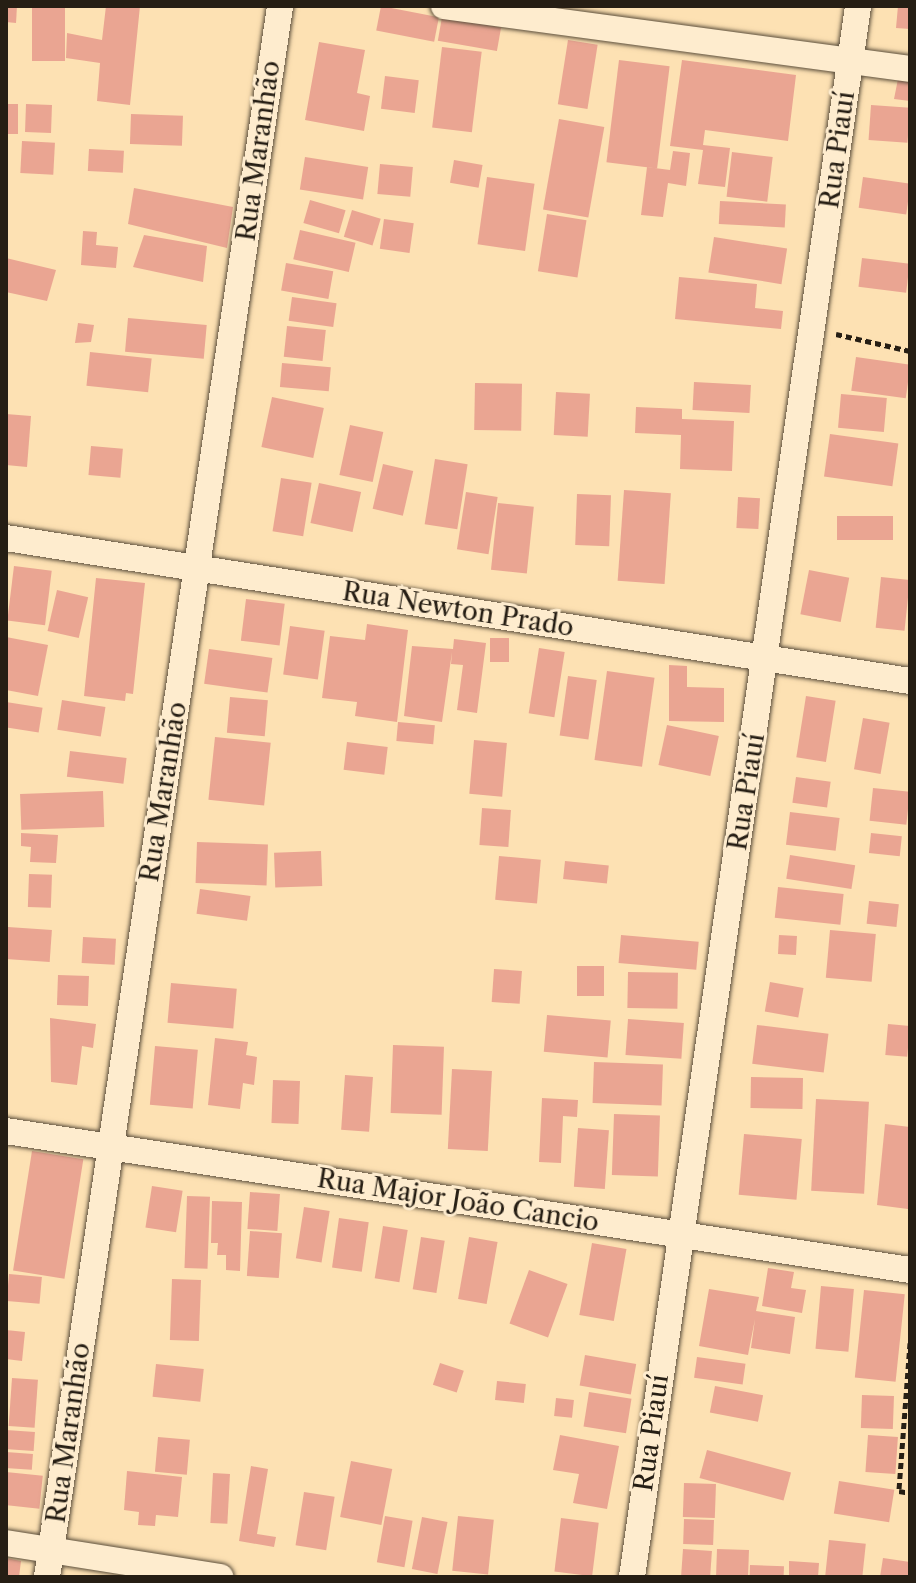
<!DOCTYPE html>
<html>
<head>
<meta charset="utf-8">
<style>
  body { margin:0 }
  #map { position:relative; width:916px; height:1583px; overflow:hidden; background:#fde1b3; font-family:"Libre Caslon Text",serif }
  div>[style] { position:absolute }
  .building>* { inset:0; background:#eaa592; transform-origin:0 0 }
  .path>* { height:5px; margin-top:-2.5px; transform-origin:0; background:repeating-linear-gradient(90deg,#261e14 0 6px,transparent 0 10px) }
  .roads { filter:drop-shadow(0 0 2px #5c4f3c) drop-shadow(0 0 2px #5c4f3c) }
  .street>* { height:26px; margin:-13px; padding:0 13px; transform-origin:13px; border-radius:13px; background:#feecce }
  span { translate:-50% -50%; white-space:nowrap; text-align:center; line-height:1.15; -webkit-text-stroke:6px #feecce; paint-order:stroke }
  .street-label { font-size:26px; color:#261e14 }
  .frame { position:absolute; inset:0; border:8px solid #261e14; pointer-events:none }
</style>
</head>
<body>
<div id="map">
  <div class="building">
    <div style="clip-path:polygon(6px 6px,17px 6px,16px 23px,6px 22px)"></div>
    <div style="left:32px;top:6px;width:33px;height:55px"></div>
    <div style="clip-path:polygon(106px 6px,140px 6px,130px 105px,97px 101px,100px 63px,66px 58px,67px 33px,102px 40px)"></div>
    <div style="left:381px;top:6px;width:59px;height:25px;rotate:11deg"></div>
    <div style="clip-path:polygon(898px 6px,910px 6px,910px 29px,896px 28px)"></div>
    <div style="left:442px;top:17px;width:60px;height:24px;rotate:10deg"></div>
    <div style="left:568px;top:40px;width:30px;height:65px;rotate:9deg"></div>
    <div style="clip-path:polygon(319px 42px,365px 50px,357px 93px,370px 96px,364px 131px,305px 120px)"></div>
    <div style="left:442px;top:47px;width:40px;height:81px;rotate:7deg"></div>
    <div style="left:619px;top:60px;width:51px;height:103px;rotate:7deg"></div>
    <div style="clip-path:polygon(682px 60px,796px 75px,788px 141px,705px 130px,703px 145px,730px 148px,725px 187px,698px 184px,703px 150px,670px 146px)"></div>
    <div style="left:385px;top:76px;width:34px;height:33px;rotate:7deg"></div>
    <div style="clip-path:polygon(898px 79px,910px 81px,910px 101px,894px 99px)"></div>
    <div style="left:6px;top:104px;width:12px;height:30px"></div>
    <div style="left:26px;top:104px;width:26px;height:28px;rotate:2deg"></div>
    <div style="left:871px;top:105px;width:39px;height:35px;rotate:4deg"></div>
    <div style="left:131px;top:114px;width:52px;height:30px;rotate:2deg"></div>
    <div style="left:559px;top:119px;width:46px;height:92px;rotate:10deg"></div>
    <div style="left:22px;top:141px;width:33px;height:32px;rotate:3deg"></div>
    <div style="left:89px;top:149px;width:35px;height:22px;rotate:3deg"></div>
    <div style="clip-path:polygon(673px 151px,690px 153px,686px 186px,668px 183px,663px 217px,641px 215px,647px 167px,670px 170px)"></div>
    <div style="left:732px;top:152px;width:41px;height:45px;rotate:7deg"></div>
    <div style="left:305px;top:157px;width:64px;height:33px;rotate:9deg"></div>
    <div style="left:454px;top:160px;width:29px;height:23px;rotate:10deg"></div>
    <div style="left:380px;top:164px;width:33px;height:30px;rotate:5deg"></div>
    <div style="left:487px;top:177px;width:48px;height:68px;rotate:8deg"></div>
    <div style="left:863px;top:177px;width:48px;height:31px;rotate:8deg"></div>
    <div style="clip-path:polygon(134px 188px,233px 207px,227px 248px,128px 224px)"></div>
    <div style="left:310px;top:200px;width:37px;height:24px;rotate:16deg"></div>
    <div style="left:720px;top:201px;width:66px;height:23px;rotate:3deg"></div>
    <div style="left:352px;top:210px;width:30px;height:28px;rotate:17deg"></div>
    <div style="left:547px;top:214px;width:40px;height:58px;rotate:9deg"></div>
    <div style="left:384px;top:219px;width:30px;height:30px;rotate:8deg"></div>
    <div style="left:300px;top:230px;width:57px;height:30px;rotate:13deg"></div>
    <div style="clip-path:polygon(83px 231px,97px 232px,96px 245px,118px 247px,116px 268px,81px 265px)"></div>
    <div style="clip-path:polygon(144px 235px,207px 246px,203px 282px,133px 267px)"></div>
    <div style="left:714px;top:237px;width:74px;height:36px;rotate:9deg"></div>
    <div style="clip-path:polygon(6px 258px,56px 270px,47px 301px,6px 292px)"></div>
    <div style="left:862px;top:258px;width:48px;height:29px;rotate:7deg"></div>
    <div style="left:286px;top:263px;width:48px;height:28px;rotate:10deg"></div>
    <div style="clip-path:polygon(679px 277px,757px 284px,755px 308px,783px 311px,781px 329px,675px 319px)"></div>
    <div style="left:292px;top:297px;width:45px;height:24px;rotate:8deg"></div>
    <div style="left:128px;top:318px;width:79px;height:34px;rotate:5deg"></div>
    <div style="clip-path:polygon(78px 323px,94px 325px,91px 342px,75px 343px)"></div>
    <div style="left:287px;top:326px;width:39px;height:31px;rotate:6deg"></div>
    <div style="left:90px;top:352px;width:62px;height:34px;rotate:6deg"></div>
    <div style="left:856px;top:357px;width:55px;height:34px;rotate:8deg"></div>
    <div style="left:282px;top:363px;width:49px;height:24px;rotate:5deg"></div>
    <div style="left:694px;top:382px;width:57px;height:28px;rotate:3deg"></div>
    <div style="left:475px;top:383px;width:47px;height:47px;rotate:1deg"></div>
    <div style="left:556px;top:392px;width:34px;height:43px;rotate:3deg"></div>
    <div style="left:841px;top:394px;width:46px;height:34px;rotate:5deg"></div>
    <div style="left:272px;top:397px;width:53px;height:51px;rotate:12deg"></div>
    <div style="clip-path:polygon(636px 407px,682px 409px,682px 419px,734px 421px,732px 471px,680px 469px,681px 435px,635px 433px)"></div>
    <div style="clip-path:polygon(6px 414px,31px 416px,27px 467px,6px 465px)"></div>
    <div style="left:350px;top:425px;width:34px;height:51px;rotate:12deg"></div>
    <div style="left:830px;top:434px;width:69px;height:43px;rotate:8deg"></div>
    <div style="left:91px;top:446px;width:32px;height:29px;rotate:5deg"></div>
    <div style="left:435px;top:459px;width:33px;height:66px;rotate:9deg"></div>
    <div style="left:383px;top:464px;width:31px;height:46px;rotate:13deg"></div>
    <div style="left:281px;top:478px;width:31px;height:54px;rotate:9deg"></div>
    <div style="left:319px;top:483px;width:43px;height:41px;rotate:12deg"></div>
    <div style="left:624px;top:490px;width:47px;height:91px;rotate:4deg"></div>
    <div style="left:466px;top:492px;width:32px;height:58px;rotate:9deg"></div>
    <div style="left:577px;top:494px;width:34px;height:51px;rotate:2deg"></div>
    <div style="left:738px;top:497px;width:22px;height:31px;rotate:3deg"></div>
    <div style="left:498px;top:503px;width:36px;height:67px;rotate:6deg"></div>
    <div style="left:837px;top:516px;width:56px;height:24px"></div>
    <div style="left:14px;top:566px;width:38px;height:55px;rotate:7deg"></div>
    <div style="left:809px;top:570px;width:41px;height:45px;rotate:11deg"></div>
    <div style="left:881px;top:577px;width:29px;height:51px;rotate:6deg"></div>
    <div style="clip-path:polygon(96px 578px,145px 583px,133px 694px,126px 693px,125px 701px,84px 696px)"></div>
    <div style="left:57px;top:590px;width:32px;height:42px;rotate:13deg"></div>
    <div style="left:246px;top:599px;width:39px;height:42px;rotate:7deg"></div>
    <div style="clip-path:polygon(367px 624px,408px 630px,397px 722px,355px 716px,357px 702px,322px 698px,330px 636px,365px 640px)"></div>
    <div style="left:290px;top:626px;width:35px;height:49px;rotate:8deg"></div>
    <div style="clip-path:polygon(6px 637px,48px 645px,38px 696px,6px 690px)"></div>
    <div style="left:490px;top:638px;width:19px;height:24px"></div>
    <div style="clip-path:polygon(454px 639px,486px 643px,477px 713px,457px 710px,463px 665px,451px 664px,452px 652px,442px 722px,404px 716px,412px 646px,453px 649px)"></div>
    <div style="left:539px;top:648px;width:26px;height:66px;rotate:9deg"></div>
    <div style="left:209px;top:649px;width:64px;height:35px;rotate:8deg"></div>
    <div style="clip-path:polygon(669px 665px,687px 666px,687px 687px,724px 688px,724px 722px,669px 721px)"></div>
    <div style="left:607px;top:671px;width:48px;height:90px;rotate:8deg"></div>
    <div style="left:568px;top:676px;width:29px;height:60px;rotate:8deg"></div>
    <div style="left:806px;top:696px;width:30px;height:62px;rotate:9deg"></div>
    <div style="left:230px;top:697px;width:38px;height:36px;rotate:5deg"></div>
    <div style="left:62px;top:700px;width:44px;height:30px;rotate:9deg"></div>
    <div style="left:6px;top:702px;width:37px;height:25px;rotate:9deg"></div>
    <div style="left:863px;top:718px;width:27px;height:52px;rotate:10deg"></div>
    <div style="left:398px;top:722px;width:37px;height:19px;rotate:5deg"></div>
    <div style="left:667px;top:725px;width:53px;height:41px;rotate:12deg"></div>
    <div style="left:215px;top:737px;width:56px;height:63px;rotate:6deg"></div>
    <div style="left:474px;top:740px;width:33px;height:54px;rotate:5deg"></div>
    <div style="left:347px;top:742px;width:41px;height:28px;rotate:7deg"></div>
    <div style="left:70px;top:751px;width:57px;height:26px;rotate:7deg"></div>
    <div style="left:796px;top:777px;width:35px;height:26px;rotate:8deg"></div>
    <div style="left:873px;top:788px;width:37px;height:33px;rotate:6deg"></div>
    <div style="left:103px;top:791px;width:36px;height:83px;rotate:88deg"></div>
    <div style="left:482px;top:808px;width:29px;height:37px;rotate:4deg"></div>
    <div style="left:790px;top:812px;width:50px;height:33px;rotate:7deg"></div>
    <div style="clip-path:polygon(21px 833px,58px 835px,56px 863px,30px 862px,31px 847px,21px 846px)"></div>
    <div style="left:871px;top:833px;width:31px;height:20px;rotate:6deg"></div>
    <div style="left:197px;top:842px;width:71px;height:41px;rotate:2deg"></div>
    <div style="left:321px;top:851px;width:35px;height:47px;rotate:88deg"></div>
    <div style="left:790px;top:855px;width:66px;height:24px;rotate:9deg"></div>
    <div style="left:499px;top:856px;width:42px;height:44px;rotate:5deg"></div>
    <div style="left:565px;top:861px;width:44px;height:18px;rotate:6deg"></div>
    <div style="left:29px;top:874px;width:23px;height:33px;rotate:2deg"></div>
    <div style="left:778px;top:887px;width:66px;height:31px;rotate:6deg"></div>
    <div style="left:200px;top:889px;width:51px;height:25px;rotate:8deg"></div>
    <div style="left:869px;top:901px;width:30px;height:23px;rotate:6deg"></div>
    <div style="left:8px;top:927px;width:44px;height:32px;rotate:4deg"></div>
    <div style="left:830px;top:930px;width:46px;height:48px;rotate:5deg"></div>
    <div style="left:621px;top:935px;width:78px;height:28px;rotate:5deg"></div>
    <div style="left:779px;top:935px;width:18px;height:19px;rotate:3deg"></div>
    <div style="left:83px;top:937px;width:33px;height:26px;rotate:3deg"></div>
    <div style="left:577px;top:966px;width:27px;height:30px"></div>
    <div style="left:494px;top:969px;width:28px;height:33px;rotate:4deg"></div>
    <div style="left:628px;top:972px;width:50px;height:36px;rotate:1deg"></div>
    <div style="left:58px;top:975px;width:31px;height:30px;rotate:2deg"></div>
    <div style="left:770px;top:982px;width:34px;height:30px;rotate:10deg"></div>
    <div style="left:171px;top:983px;width:66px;height:40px;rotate:5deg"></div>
    <div style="left:547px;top:1015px;width:64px;height:37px;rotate:5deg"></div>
    <div style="clip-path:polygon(50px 1018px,96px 1024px,93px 1048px,82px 1046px,77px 1085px,51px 1082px)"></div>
    <div style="left:628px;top:1019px;width:56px;height:36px;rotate:4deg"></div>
    <div style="left:888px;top:1024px;width:22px;height:31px;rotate:5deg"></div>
    <div style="left:757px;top:1025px;width:72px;height:39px;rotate:7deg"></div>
    <div style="clip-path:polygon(215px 1038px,248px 1042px,246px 1055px,257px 1057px,254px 1085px,243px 1083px,240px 1109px,208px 1105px)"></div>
    <div style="left:393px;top:1045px;width:51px;height:68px;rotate:2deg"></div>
    <div style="left:155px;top:1046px;width:43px;height:59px;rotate:5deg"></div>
    <div style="left:594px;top:1062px;width:69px;height:41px;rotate:2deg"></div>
    <div style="left:452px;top:1069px;width:40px;height:80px;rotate:3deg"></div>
    <div style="left:345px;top:1075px;width:28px;height:55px;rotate:4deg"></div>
    <div style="left:751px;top:1077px;width:52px;height:31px;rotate:1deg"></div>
    <div style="left:273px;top:1080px;width:27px;height:43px;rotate:2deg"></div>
    <div style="clip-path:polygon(542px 1098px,578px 1100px,577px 1117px,563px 1116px,561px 1163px,539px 1162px)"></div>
    <div style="left:816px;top:1099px;width:53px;height:92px;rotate:3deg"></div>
    <div style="left:614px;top:1114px;width:46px;height:61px;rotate:2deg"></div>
    <div style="clip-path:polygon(885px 1124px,910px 1127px,908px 1209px,877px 1205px)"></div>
    <div style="left:578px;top:1128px;width:31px;height:59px;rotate:4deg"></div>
    <div style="left:744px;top:1134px;width:58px;height:61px;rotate:5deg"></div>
    <div style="left:32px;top:1151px;width:52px;height:121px;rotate:9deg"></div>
    <div style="left:152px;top:1186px;width:31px;height:42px;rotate:9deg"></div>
    <div style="left:250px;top:1192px;width:30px;height:37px;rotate:4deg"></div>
    <div style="left:187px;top:1196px;width:23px;height:72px;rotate:2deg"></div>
    <div style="clip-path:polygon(212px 1201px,242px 1202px,240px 1271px,226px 1270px,226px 1255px,217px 1255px,218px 1243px,211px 1243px)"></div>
    <div style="left:304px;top:1207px;width:26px;height:52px;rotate:9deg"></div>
    <div style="left:339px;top:1218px;width:30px;height:50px;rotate:8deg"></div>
    <div style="left:383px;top:1226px;width:25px;height:53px;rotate:9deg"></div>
    <div style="left:250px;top:1231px;width:32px;height:45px;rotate:4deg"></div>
    <div style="left:421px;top:1237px;width:24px;height:53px;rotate:9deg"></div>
    <div style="left:469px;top:1237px;width:29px;height:63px;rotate:10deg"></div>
    <div style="left:592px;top:1243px;width:35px;height:73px;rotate:10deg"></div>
    <div style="clip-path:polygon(768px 1268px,794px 1272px,791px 1288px,806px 1290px,802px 1313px,762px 1306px)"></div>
    <div style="left:529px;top:1270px;width:41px;height:57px;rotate:20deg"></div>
    <div style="left:9px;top:1274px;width:33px;height:27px;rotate:5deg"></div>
    <div style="left:172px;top:1279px;width:29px;height:61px;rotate:2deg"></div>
    <div style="left:821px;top:1286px;width:33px;height:63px;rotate:5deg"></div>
    <div style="clip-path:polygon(709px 1289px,759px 1297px,756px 1311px,795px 1317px,790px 1354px,751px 1348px,755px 1319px,748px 1355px,699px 1346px)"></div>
    <div style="left:864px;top:1290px;width:41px;height:88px;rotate:6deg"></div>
    <div style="clip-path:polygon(6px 1330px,25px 1332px,22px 1361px,6px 1359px)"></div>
    <div style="left:585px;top:1355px;width:52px;height:31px;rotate:10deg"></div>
    <div style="left:697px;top:1357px;width:49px;height:21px;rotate:8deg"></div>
    <div style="left:440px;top:1363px;width:25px;height:23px;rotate:18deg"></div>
    <div style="left:156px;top:1364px;width:48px;height:33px;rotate:6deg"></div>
    <div style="left:12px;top:1378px;width:26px;height:48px;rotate:4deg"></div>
    <div style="left:497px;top:1381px;width:29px;height:19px;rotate:6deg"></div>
    <div style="left:715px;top:1386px;width:49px;height:27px;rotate:11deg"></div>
    <div style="left:589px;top:1392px;width:43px;height:35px;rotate:9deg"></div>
    <div style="left:862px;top:1395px;width:32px;height:33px;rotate:2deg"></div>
    <div style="left:556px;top:1398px;width:18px;height:18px;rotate:6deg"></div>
    <div style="left:6px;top:1430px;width:29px;height:19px;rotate:4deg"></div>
    <div style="clip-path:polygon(560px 1435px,619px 1446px,607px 1509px,573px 1503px,579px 1474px,553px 1470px)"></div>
    <div style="left:868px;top:1435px;width:30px;height:37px;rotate:4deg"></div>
    <div style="left:158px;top:1437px;width:32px;height:35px;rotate:5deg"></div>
    <div style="left:707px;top:1450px;width:87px;height:29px;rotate:15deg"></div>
    <div style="left:6px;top:1452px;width:27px;height:16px;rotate:4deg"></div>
    <div style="left:351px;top:1461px;width:42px;height:57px;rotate:11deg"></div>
    <div style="clip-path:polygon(251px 1466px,268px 1469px,257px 1534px,276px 1537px,274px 1547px,239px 1541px)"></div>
    <div style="clip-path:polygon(127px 1471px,182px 1477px,178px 1517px,156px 1515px,155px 1526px,138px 1525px,139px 1512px,124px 1510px)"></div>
    <div style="left:6px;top:1472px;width:37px;height:33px;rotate:6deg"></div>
    <div style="left:213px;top:1473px;width:17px;height:50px;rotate:3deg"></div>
    <div style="left:839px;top:1481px;width:56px;height:33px;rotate:9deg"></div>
    <div style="left:684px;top:1483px;width:32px;height:34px;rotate:2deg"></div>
    <div style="left:304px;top:1492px;width:31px;height:54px;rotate:9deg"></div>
    <div style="left:385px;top:1516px;width:28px;height:47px;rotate:10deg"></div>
    <div style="left:458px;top:1516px;width:36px;height:55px;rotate:6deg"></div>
    <div style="left:422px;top:1517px;width:26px;height:53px;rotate:11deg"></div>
    <div style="left:561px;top:1518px;width:38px;height:54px;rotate:7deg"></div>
    <div style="left:684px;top:1519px;width:30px;height:25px;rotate:2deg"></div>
    <div style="left:829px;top:1540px;width:37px;height:37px;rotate:6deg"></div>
    <div style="left:683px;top:1549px;width:29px;height:28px;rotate:4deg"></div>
    <div style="left:717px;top:1549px;width:32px;height:28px;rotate:2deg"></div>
    <div style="clip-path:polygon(6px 1558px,21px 1561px,19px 1577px,6px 1577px)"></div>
    <div style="clip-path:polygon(883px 1558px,910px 1562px,910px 1577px,880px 1577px)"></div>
    <div style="clip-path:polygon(789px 1561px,819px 1563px,818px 1577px,789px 1577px)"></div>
    <div style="left:750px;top:1565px;width:34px;height:12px;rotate:2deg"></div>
  </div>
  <div class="path">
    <div style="left:836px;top:334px;width:76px;rotate:12.9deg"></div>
    <div style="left:910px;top:1343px;width:148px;rotate:94.3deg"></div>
    <div style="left:899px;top:1491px;width:11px;rotate:10deg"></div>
  </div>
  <div class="roads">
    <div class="street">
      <div style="left:444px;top:6px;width:470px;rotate:7.7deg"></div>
      <div style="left:6px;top:538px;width:915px;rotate:8.99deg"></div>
      <div style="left:6px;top:1131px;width:915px;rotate:8.74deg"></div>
      <div style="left:6px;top:1543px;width:217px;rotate:9deg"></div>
      <div style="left:47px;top:1577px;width:1588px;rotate:-81.56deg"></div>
      <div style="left:632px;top:1577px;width:1587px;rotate:-81.81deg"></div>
    </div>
  </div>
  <div class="street-label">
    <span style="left:838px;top:150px;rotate:-82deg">Rua Piauí</span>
    <span style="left:259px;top:151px;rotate:-82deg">Rua Maranhão</span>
    <span style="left:458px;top:610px;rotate:9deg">Rua Newton Prado</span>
    <span style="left:164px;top:792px;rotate:-81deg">Rua Maranhão</span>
    <span style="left:747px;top:792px;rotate:-81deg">Rua Piauí</span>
    <span style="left:458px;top:1201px;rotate:9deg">Rua Major João Cancio</span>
    <span style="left:69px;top:1433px;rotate:-82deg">Rua Maranhão</span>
    <span style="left:652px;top:1433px;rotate:-82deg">Rua Piauí</span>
  </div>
  <div class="frame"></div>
</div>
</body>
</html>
